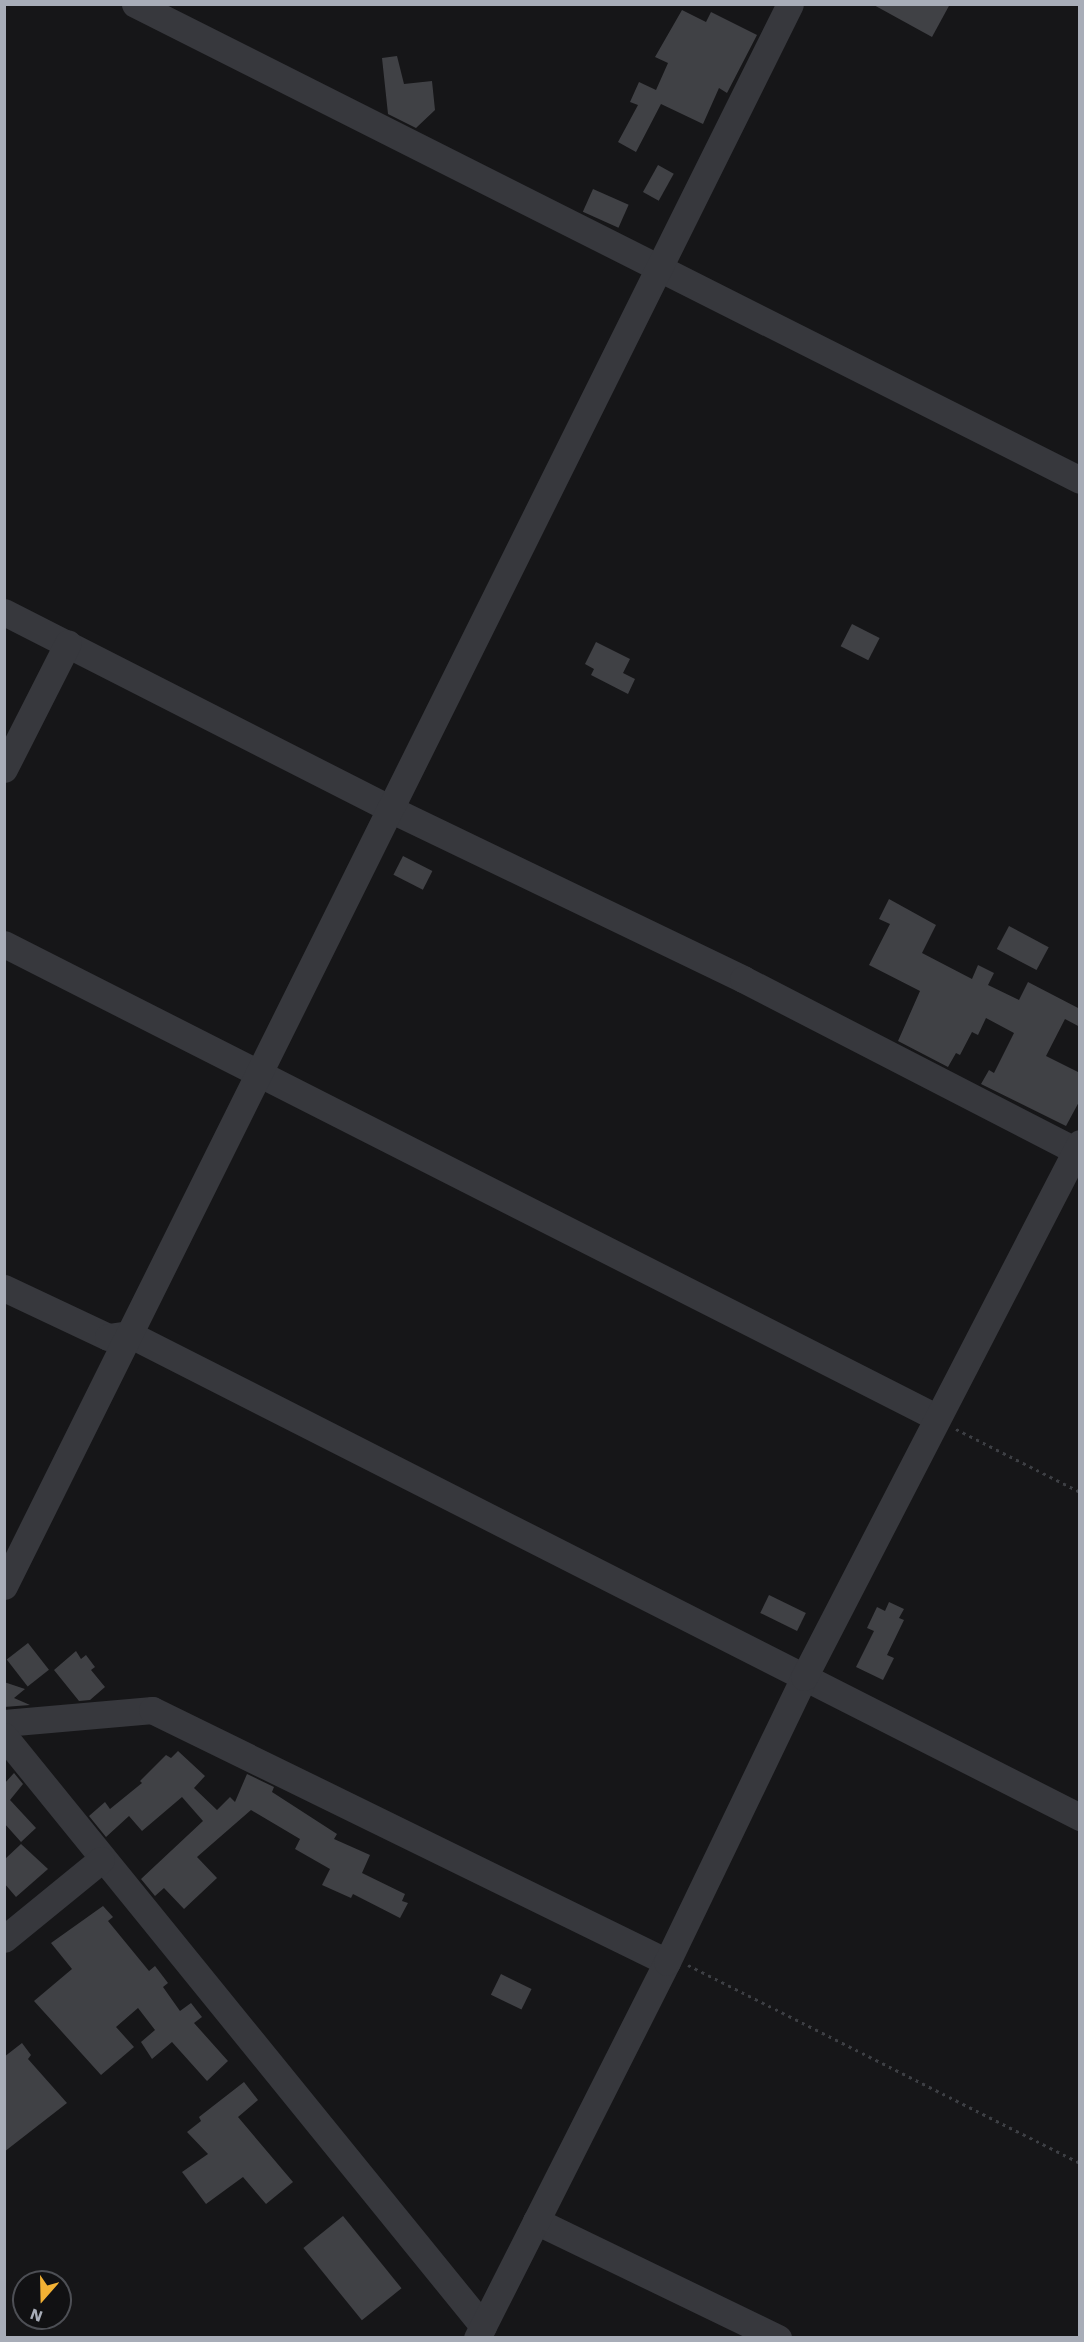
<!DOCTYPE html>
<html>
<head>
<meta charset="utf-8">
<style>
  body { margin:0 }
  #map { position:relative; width:1084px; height:2342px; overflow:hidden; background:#161618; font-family:"Work Sans",sans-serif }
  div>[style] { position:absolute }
  .building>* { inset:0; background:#404145; transform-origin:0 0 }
  .path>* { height:3px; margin-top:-1.5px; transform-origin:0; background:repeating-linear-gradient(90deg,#3d3f44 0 3px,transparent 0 7.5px) }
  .minor>* { height:27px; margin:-13.5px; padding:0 13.5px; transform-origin:13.5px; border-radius:13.5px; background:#37383d }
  span { translate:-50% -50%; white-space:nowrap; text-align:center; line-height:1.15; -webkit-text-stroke:6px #111113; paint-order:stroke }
  .frame { position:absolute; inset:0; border:6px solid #a8adb8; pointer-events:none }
  .north { position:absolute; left:12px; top:2270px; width:60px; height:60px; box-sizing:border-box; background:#111113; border:2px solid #4d4f55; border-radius:50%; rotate:200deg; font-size:16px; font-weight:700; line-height:24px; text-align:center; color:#a8adb8 }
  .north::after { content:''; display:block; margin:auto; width:21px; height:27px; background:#f2b134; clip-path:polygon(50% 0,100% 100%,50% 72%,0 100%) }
</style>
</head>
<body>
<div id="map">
  <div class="building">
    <div style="clip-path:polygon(872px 4px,950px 4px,932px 37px)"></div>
    <div style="clip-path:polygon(682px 10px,706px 22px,711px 12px,757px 35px,727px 93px,719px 88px,703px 124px,661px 104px,636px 152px,618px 142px,638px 105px,630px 102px,639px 82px,656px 90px,668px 63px,655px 57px)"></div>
    <div style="clip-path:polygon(397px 56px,404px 84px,432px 81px,435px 110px,416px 128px,388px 114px,382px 58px)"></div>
    <div style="left:658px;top:165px;width:18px;height:31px;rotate:29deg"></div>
    <div style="left:593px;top:189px;width:39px;height:25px;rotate:24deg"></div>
    <div style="left:852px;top:624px;width:31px;height:25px;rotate:27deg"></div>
    <div style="clip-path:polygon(596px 642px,630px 659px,623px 673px,635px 679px,628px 694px,591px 675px,594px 669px,585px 664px)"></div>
    <div style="left:403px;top:856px;width:33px;height:21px;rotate:27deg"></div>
    <div style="clip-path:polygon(889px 899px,936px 925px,922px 953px,972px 979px,978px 965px,994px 973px,988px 985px,1019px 1000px,1028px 982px,1080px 1009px,1080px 1027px,1065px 1019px,1046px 1056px,1080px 1073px,1080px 1100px,1066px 1126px,981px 1084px,989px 1070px,994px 1073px,1014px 1033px,986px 1018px,978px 1035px,972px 1032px,960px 1055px,956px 1053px,948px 1067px,898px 1041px,920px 991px,869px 965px,890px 924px,879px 919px)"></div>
    <div style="left:1009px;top:926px;width:45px;height:26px;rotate:28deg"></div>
    <div style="left:769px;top:1595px;width:41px;height:20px;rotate:26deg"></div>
    <div style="clip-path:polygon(889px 1602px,904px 1609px,899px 1618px,904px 1620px,887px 1655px,894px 1658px,883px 1680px,856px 1667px,874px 1631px,867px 1628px,877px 1607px,885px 1611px)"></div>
    <div style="left:28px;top:1643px;width:34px;height:27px;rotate:52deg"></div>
    <div style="clip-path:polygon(76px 1651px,81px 1659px,86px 1655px,95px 1667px,91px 1670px,105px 1687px,90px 1700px,79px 1701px,54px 1670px)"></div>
    <div style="clip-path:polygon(4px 1682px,25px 1689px,14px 1698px,30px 1705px,4px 1707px)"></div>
    <div style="clip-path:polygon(178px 1751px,205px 1776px,194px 1788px,217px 1810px,230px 1797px,235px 1802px,247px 1774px,274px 1787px,272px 1792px,337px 1834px,334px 1839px,370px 1855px,362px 1873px,405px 1894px,402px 1901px,408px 1903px,400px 1918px,353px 1894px,351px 1898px,322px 1885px,330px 1869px,295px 1849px,300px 1839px,251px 1810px,197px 1857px,217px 1878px,184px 1909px,164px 1888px,155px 1896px,141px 1879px,203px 1821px,182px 1797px,142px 1831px,129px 1816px,106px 1837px,89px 1816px,105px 1802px,110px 1809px,142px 1783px,140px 1781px,166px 1755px,171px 1758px)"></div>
    <div style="clip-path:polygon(14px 1773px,23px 1784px,10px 1800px,36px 1828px,21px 1842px,4px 1823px,4px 1784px)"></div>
    <div style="clip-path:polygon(21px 1844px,48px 1869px,16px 1897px,4px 1883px,4px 1860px)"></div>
    <div style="clip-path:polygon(103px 1906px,113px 1917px,108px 1921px,149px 1971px,155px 1966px,168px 1983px,163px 1987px,180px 2011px,191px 2003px,202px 2017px,194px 2023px,228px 2061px,207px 2081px,172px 2042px,152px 2059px,141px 2042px,155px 2030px,138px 2008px,116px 2027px,134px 2047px,101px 2075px,34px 2001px,72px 1969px,51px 1943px)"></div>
    <div style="left:501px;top:1974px;width:34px;height:23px;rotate:26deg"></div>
    <div style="clip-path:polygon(22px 2043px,31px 2055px,28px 2059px,67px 2103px,4px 2152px,4px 2057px)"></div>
    <div style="clip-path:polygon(244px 2082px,258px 2100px,238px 2117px,293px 2182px,266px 2204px,243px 2177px,206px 2204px,182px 2172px,208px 2154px,187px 2132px,201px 2121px,199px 2117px)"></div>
    <div style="left:343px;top:2216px;width:93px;height:51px;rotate:51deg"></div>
  </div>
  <div class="path">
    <div style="left:956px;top:1429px;width:139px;rotate:26.9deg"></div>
    <div style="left:688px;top:1965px;width:439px;rotate:26.8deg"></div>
  </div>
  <div class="minor">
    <div style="left:135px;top:4px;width:1058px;rotate:26.73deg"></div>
    <div style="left:4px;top:612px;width:433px;rotate:27deg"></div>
    <div style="left:390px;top:809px;width:392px;rotate:25.7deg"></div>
    <div style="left:743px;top:979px;width:379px;rotate:27.3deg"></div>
    <div style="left:4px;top:769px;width:141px;rotate:-63.1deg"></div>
    <div style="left:4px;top:944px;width:1045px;rotate:26.91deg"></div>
    <div style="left:4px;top:1288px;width:115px;rotate:25.2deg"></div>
    <div style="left:108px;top:1337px;width:21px;rotate:-8deg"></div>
    <div style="left:129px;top:1334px;width:1067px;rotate:26.93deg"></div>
    <div style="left:4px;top:1586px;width:1766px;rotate:-63.58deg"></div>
    <div style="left:4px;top:1723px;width:149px;rotate:-5deg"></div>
    <div style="left:152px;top:1710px;width:573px;rotate:26.07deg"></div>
    <div style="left:4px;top:1736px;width:760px;rotate:50.93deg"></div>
    <div style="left:4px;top:1939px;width:125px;rotate:-39.2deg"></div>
    <div style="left:536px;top:2221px;width:269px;rotate:25.8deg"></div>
    <div style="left:477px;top:2338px;width:421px;rotate:-63.2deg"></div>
    <div style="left:667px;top:1962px;width:316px;rotate:-64.3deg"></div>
    <div style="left:804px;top:1677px;width:601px;rotate:-62.67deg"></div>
  </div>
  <div class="frame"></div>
  <div class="north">N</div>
</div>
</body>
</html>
